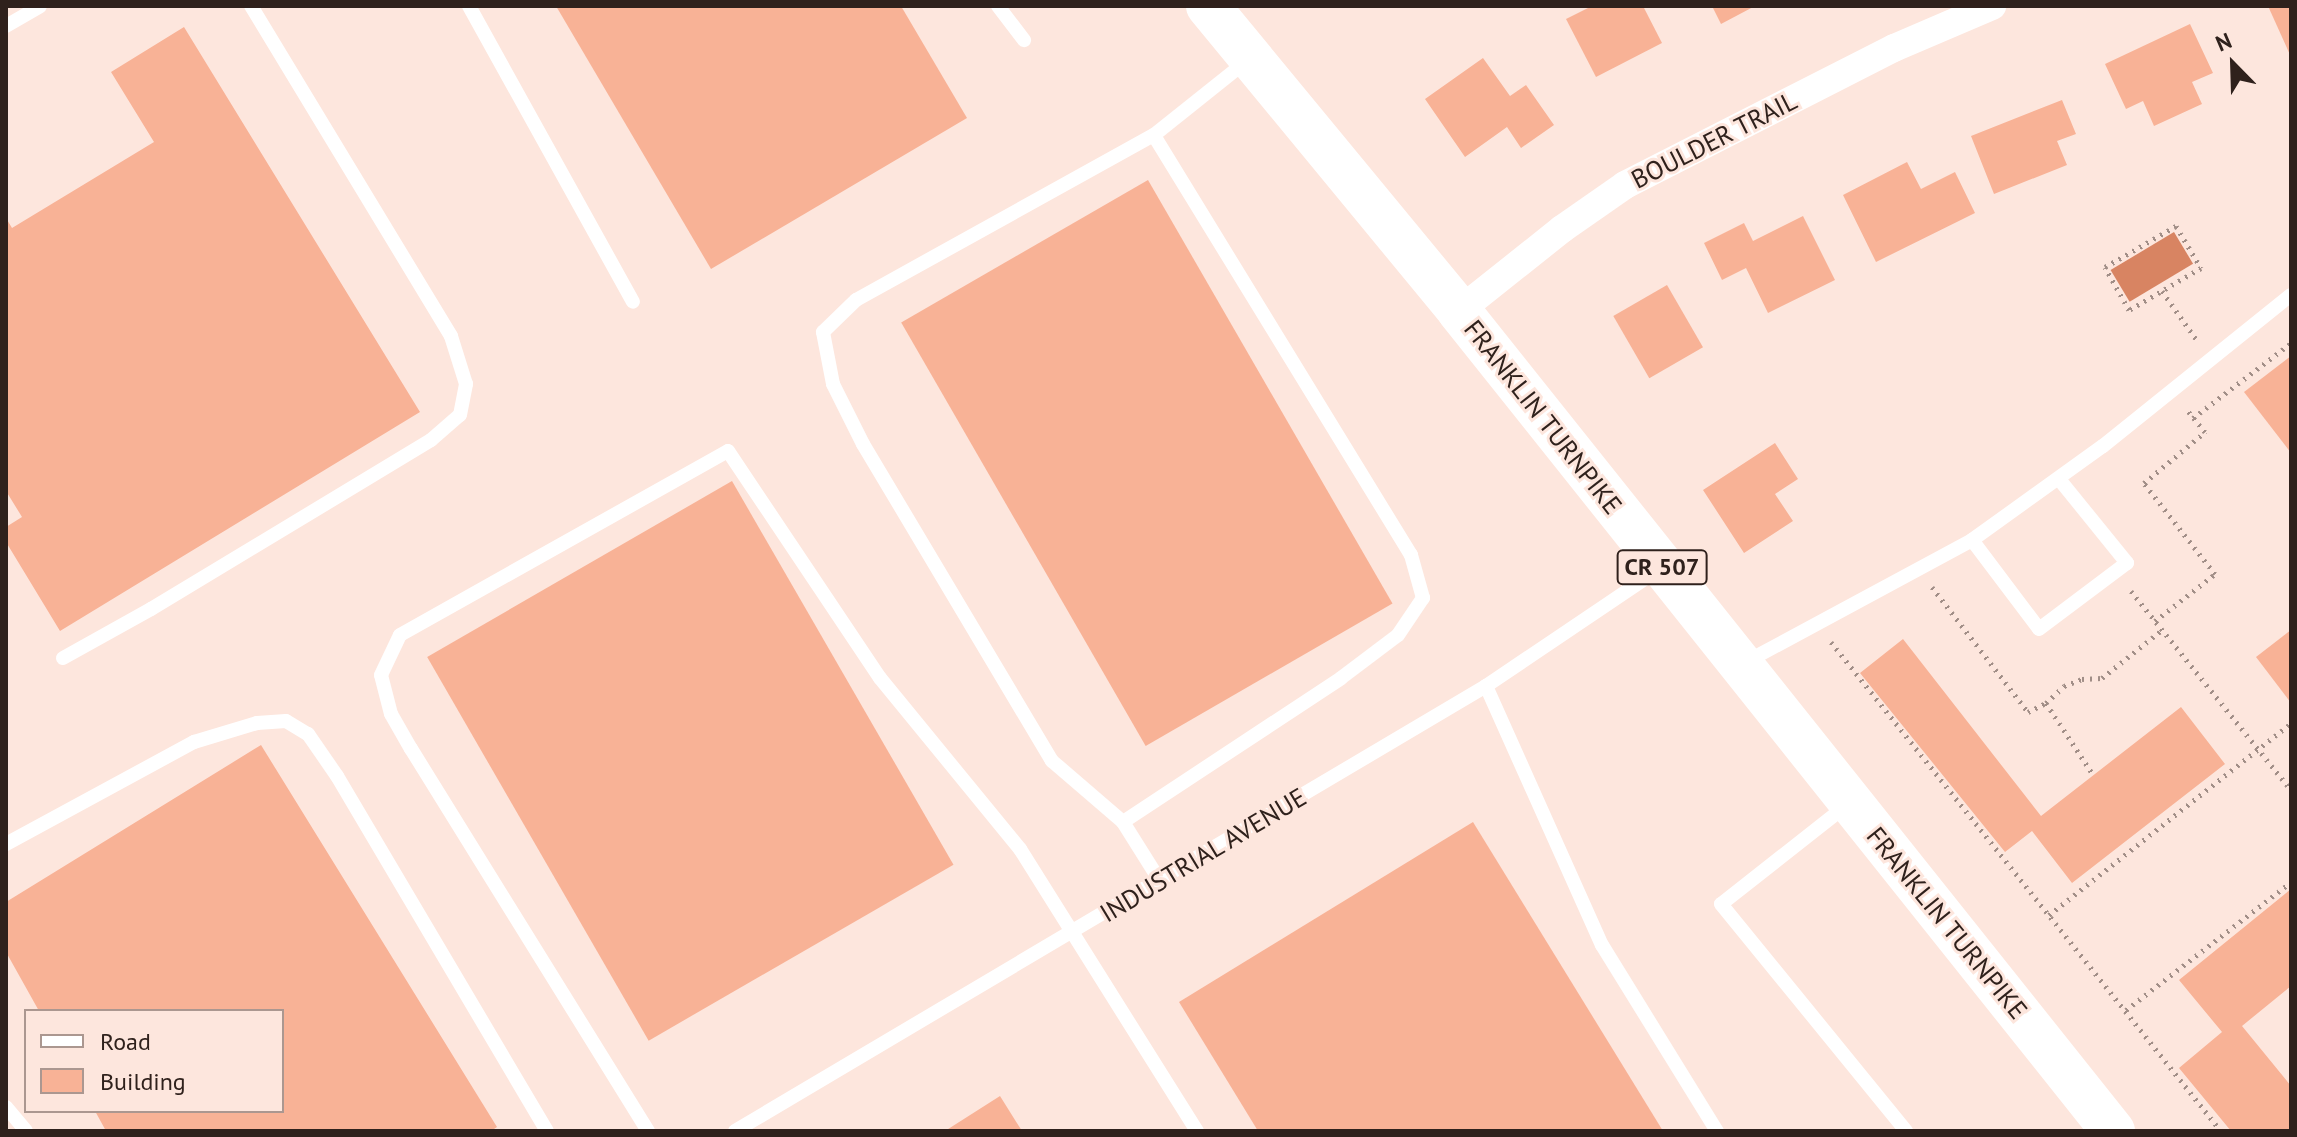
<!DOCTYPE html>
<html>
<head>
<meta charset="utf-8">
<style>
  body { margin:0 }
  #map { position:relative; width:2297px; height:1137px; overflow:hidden; background:#fde6dd; font-family:"PT Sans",sans-serif }
  div>[style] { position:absolute }
  .water>* { inset:0; background:#d88462; transform-origin:0 0 }
  .building>* { inset:0; background:#f8b296; transform-origin:0 0 }
  .path>* { height:5px; margin-top:-2.5px; transform-origin:0; background:repeating-linear-gradient(90deg,#a18e87 0 2px,transparent 0 8px) }
  .lane>* { height:14px; margin:-7px; padding:0 7px; transform-origin:7px; border-radius:7px; background:#fff }
  .street>* { height:28px; margin:-14px; padding:0 14px; transform-origin:14px; border-radius:14px; background:#fff }
  .primary>* { height:44px; margin:-22px; padding:0 22px; transform-origin:22px; border-radius:22px; background:#fff }
  span { translate:-50% -50%; white-space:nowrap; text-align:center; line-height:1.15; -webkit-text-stroke:6px #fde6dd; paint-order:stroke }
  .shield-label span { padding:2px 6px; background:#fde6dd; border:2px solid; border-radius:6px; -webkit-text-stroke-width:0 }
  .shield-label { font-size:24px; color:#2f211c; font-weight:700 }
  .street-label { font-size:26px; color:#2f211c }
  .frame { position:absolute; inset:0; border:8px solid #2f211c; pointer-events:none }
  .legend { position:absolute; left:24px; top:1009px; width:260px; height:104px; box-sizing:border-box; background:#fde6dd; border:2px solid #ab9790; margin:0; padding:10px 14px; list-style:none; font-size:24px; color:#2f211c }
  .legend li { display:flex; align-items:center; gap:16px; height:40px }
  .legend b { width:40px; border:2px solid #ab9790 }
  .north { position:absolute; left:2193px; top:24px; width:80px; height:80px; -webkit-text-stroke:6px #fde6dd; paint-order:stroke; rotate:337deg; font-size:22px; font-weight:700; line-height:32px; text-align:center; color:#2f211c }
  .north::after { content:''; display:block; margin:auto; width:28px; height:36px; background:#2f211c; clip-path:polygon(50% 0,100% 100%,50% 72%,0 100%) }
</style>
</head>
<body>
<div id="map">
  <div class="water">
    <div style="left:2174px;top:232px;width:37px;height:74px;rotate:59deg"></div>
  </div>
  <div class="building">
    <div style="clip-path:polygon(556px 6px,901px 6px,967px 118px,711px 269px)"></div>
    <div style="clip-path:polygon(1592px 6px,1643px 6px,1662px 43px,1596px 77px,1566px 19px)"></div>
    <div style="clip-path:polygon(1712px 6px,1755px 6px,1721px 24px)"></div>
    <div style="clip-path:polygon(2268px 6px,2291px 6px,2291px 57px)"></div>
    <div style="clip-path:polygon(2190px 24px,2213px 73px,2192px 82px,2202px 104px,2154px 126px,2143px 101px,2126px 109px,2105px 64px)"></div>
    <div style="clip-path:polygon(184px 27px,420px 412px,60px 631px,6px 542px,6px 527px,22px 517px,6px 491px,6px 218px,12px 228px,154px 142px,111px 72px)"></div>
    <div style="clip-path:polygon(1483px 58px,1510px 96px,1526px 85px,1554px 125px,1521px 148px,1507px 127px,1465px 157px,1425px 99px)"></div>
    <div style="clip-path:polygon(2062px 100px,2076px 134px,2057px 141px,2067px 165px,1994px 194px,1971px 136px)"></div>
    <div style="clip-path:polygon(1907px 162px,1921px 189px,1955px 172px,1975px 213px,1876px 262px,1843px 195px)"></div>
    <div style="left:1148px;top:180px;width:489px;height:285px;rotate:60deg"></div>
    <div style="clip-path:polygon(1803px 216px,1835px 280px,1768px 313px,1746px 268px,1722px 280px,1704px 243px,1744px 223px,1753px 241px)"></div>
    <div style="left:1667px;top:285px;width:72px;height:62px;rotate:60deg"></div>
    <div style="clip-path:polygon(2291px 356px,2291px 453px,2244px 392px)"></div>
    <div style="clip-path:polygon(1775px 443px,1798px 479px,1775px 494px,1793px 521px,1744px 553px,1703px 490px)"></div>
    <div style="left:732px;top:481px;width:443px;height:352px;rotate:60deg"></div>
    <div style="clip-path:polygon(2291px 630px,2291px 703px,2256px 657px)"></div>
    <div style="clip-path:polygon(1903px 639px,2041px 816px,2181px 707px,2225px 764px,2072px 883px,2032px 831px,2005px 852px,1860px 673px)"></div>
    <div style="clip-path:polygon(261px 745px,497px 1127px,491px 1131px,106px 1131px,95px 1111px,282px 1111px,282px 1011px,39px 1011px,6px 952px,6px 902px)"></div>
    <div style="clip-path:polygon(1473px 822px,1663px 1131px,1258px 1131px,1179px 1002px)"></div>
    <div style="clip-path:polygon(2291px 889px,2291px 986px,2242px 1026px,2291px 1086px,2291px 1131px,2231px 1131px,2179px 1068px,2222px 1032px,2179px 980px)"></div>
    <div style="clip-path:polygon(1000px 1096px,1022px 1131px,945px 1131px)"></div>
  </div>
  <div class="path">
    <div style="left:2176px;top:226px;width:49px;rotate:59.2deg"></div>
    <div style="left:2201px;top:268px;width:83px;rotate:149.7deg"></div>
    <div style="left:2129px;top:310px;width:49px;rotate:-119.2deg"></div>
    <div style="left:2105px;top:267px;width:82px;rotate:-30deg"></div>
    <div style="left:2162px;top:291px;width:59px;rotate:54.7deg"></div>
    <div style="left:2193px;top:418px;width:123px;rotate:-37.4deg"></div>
    <div style="left:1932px;top:587px;width:158px;rotate:52.5deg"></div>
    <div style="left:2028px;top:712px;width:20px;rotate:-27deg"></div>
    <div style="left:2046px;top:703px;width:87px;rotate:56.7deg"></div>
    <div style="left:2131px;top:591px;width:255px;rotate:51.2deg"></div>
    <div style="left:2155px;top:621px;width:76px;rotate:-38.1deg"></div>
    <div style="left:2215px;top:574px;width:115px;rotate:-128deg"></div>
    <div style="left:2144px;top:483px;width:80px;rotate:-39.9deg"></div>
    <div style="left:2205px;top:432px;width:28px;rotate:-129deg"></div>
    <div style="left:1831px;top:642px;width:625px;rotate:51.43deg"></div>
    <div style="left:2046px;top:703px;width:25px;rotate:-43deg"></div>
    <div style="left:2064px;top:686px;width:19px;rotate:-21deg"></div>
    <div style="left:2082px;top:679px;width:20px;rotate:-3deg"></div>
    <div style="left:2102px;top:678px;width:77px;rotate:-38.7deg"></div>
    <div style="left:2049px;top:915px;width:309px;rotate:-38.4deg"></div>
    <div style="left:2126px;top:1010px;width:209px;rotate:-37.8deg"></div>
  </div>
  <div class="lane">
    <div style="left:469px;top:6px;width:338px;rotate:61deg"></div>
    <div style="left:998px;top:6px;width:43px;rotate:52.6deg"></div>
    <div style="left:6px;top:26px;width:39px;rotate:-30deg"></div>
    <div style="left:1972px;top:540px;width:111px;rotate:53deg"></div>
    <div style="left:2039px;top:629px;width:110px;rotate:-36.9deg"></div>
    <div style="left:2127px;top:563px;width:108px;rotate:-129deg"></div>
    <div style="left:63px;top:658px;width:101px;rotate:-29.1deg"></div>
    <div style="left:151px;top:609px;width:327px;rotate:-31.1deg"></div>
    <div style="left:431px;top:440px;width:38px;rotate:-41deg"></div>
    <div style="left:460px;top:415px;width:32px;rotate:-79deg"></div>
    <div style="left:466px;top:384px;width:50px;rotate:-107.4deg"></div>
    <div style="left:451px;top:336px;width:386px;rotate:-121.2deg"></div>
    <div style="left:1744px;top:663px;width:259px;rotate:-28.3deg"></div>
    <div style="left:1972px;top:540px;width:161px;rotate:-35.7deg"></div>
    <div style="left:2103px;top:446px;width:241px;rotate:-38.8deg"></div>
    <div style="left:1486px;top:686px;width:284px;rotate:65.9deg"></div>
    <div style="left:1602px;top:945px;width:219px;rotate:58.3deg"></div>
    <div style="left:1847px;top:805px;width:160px;rotate:141.8deg"></div>
    <div style="left:1721px;top:904px;width:293px;rotate:50.8deg"></div>
    <div style="left:1123px;top:822px;width:261px;rotate:-33.4deg"></div>
    <div style="left:1341px;top:678px;width:71px;rotate:-37deg"></div>
    <div style="left:1398px;top:635px;width:45px;rotate:-56deg"></div>
    <div style="left:1423px;top:598px;width:45px;rotate:-105.6deg"></div>
    <div style="left:1411px;top:555px;width:492px;rotate:-121.5deg"></div>
    <div style="left:6px;top:844px;width:214px;rotate:-28.5deg"></div>
    <div style="left:194px;top:742px;width:66px;rotate:-16.8deg"></div>
    <div style="left:257px;top:723px;width:29px;rotate:-4deg"></div>
    <div style="left:286px;top:721px;width:26px;rotate:31deg"></div>
    <div style="left:308px;top:734px;width:51px;rotate:55.4deg"></div>
    <div style="left:337px;top:776px;width:412px;rotate:59.4deg"></div>
    <div style="left:1160px;top:881px;width:70px;rotate:-122.1deg"></div>
    <div style="left:1123px;top:822px;width:94px;rotate:-139.3deg"></div>
    <div style="left:1052px;top:761px;width:369px;rotate:-120.8deg"></div>
    <div style="left:863px;top:444px;width:67px;rotate:-116.6deg"></div>
    <div style="left:833px;top:384px;width:53px;rotate:-100.9deg"></div>
    <div style="left:823px;top:332px;width:46px;rotate:-44.1deg"></div>
    <div style="left:856px;top:300px;width:341px;rotate:-29deg"></div>
    <div style="left:1154px;top:135px;width:120px;rotate:-38.6deg"></div>
    <div style="left:6px;top:1107px;width:31px;rotate:50deg"></div>
    <div style="left:648px;top:1131px;width:450px;rotate:-121.8deg"></div>
    <div style="left:411px;top:749px;width:40px;rotate:-119.7deg"></div>
    <div style="left:391px;top:714px;width:40px;rotate:-104.4deg"></div>
    <div style="left:381px;top:675px;width:44px;rotate:-64.6deg"></div>
    <div style="left:400px;top:635px;width:376px;rotate:-29.3deg"></div>
    <div style="left:728px;top:451px;width:273px;rotate:56.2deg"></div>
    <div style="left:880px;top:678px;width:221px;rotate:50.7deg"></div>
    <div style="left:1020px;top:849px;width:333px;rotate:57.9deg"></div>
    <div style="left:735px;top:1131px;width:873px;rotate:-30.65deg"></div>
    <div style="left:1486px;top:686px;width:211px;rotate:-34deg"></div>
  </div>
  <div class="street">
    <div style="left:1459px;top:311px;width:132px;rotate:-38.5deg"></div>
    <div style="left:1562px;top:229px;width:77px;rotate:-34.9deg"></div>
    <div style="left:1625px;top:185px;width:302px;rotate:-27deg"></div>
    <div style="left:1894px;top:48px;width:107px;rotate:-23.2deg"></div>
  </div>
  <div class="primary">
    <div style="left:1208px;top:6px;width:395px;rotate:50.5deg"></div>
    <div style="left:1459px;top:311px;width:1049px;rotate:51.43deg"></div>
  </div>
  <div class="shield-label">
    <span style="left:1662px;top:567px">CR 507</span>
  </div>
  <div class="street-label">
    <span style="left:1714px;top:140px;rotate:-27deg">BOULDER TRAIL</span>
    <span style="left:1543px;top:417px;rotate:52deg">FRANKLIN TURNPIKE</span>
    <span style="left:1203px;top:855px;rotate:-31deg">INDUSTRIAL AVENUE</span>
    <span style="left:1947px;top:923px;rotate:51deg">FRANKLIN TURNPIKE</span>
  </div>
  <div class="frame"></div>
  <ul class="legend">
  <li><b style="height:10px;background:#fff"></b>Road</li>
  <li><b style="height:22px;background:#f8b296"></b>Building</li>
  </ul>
  <div class="north">N</div>
</div>
</body>
</html>
